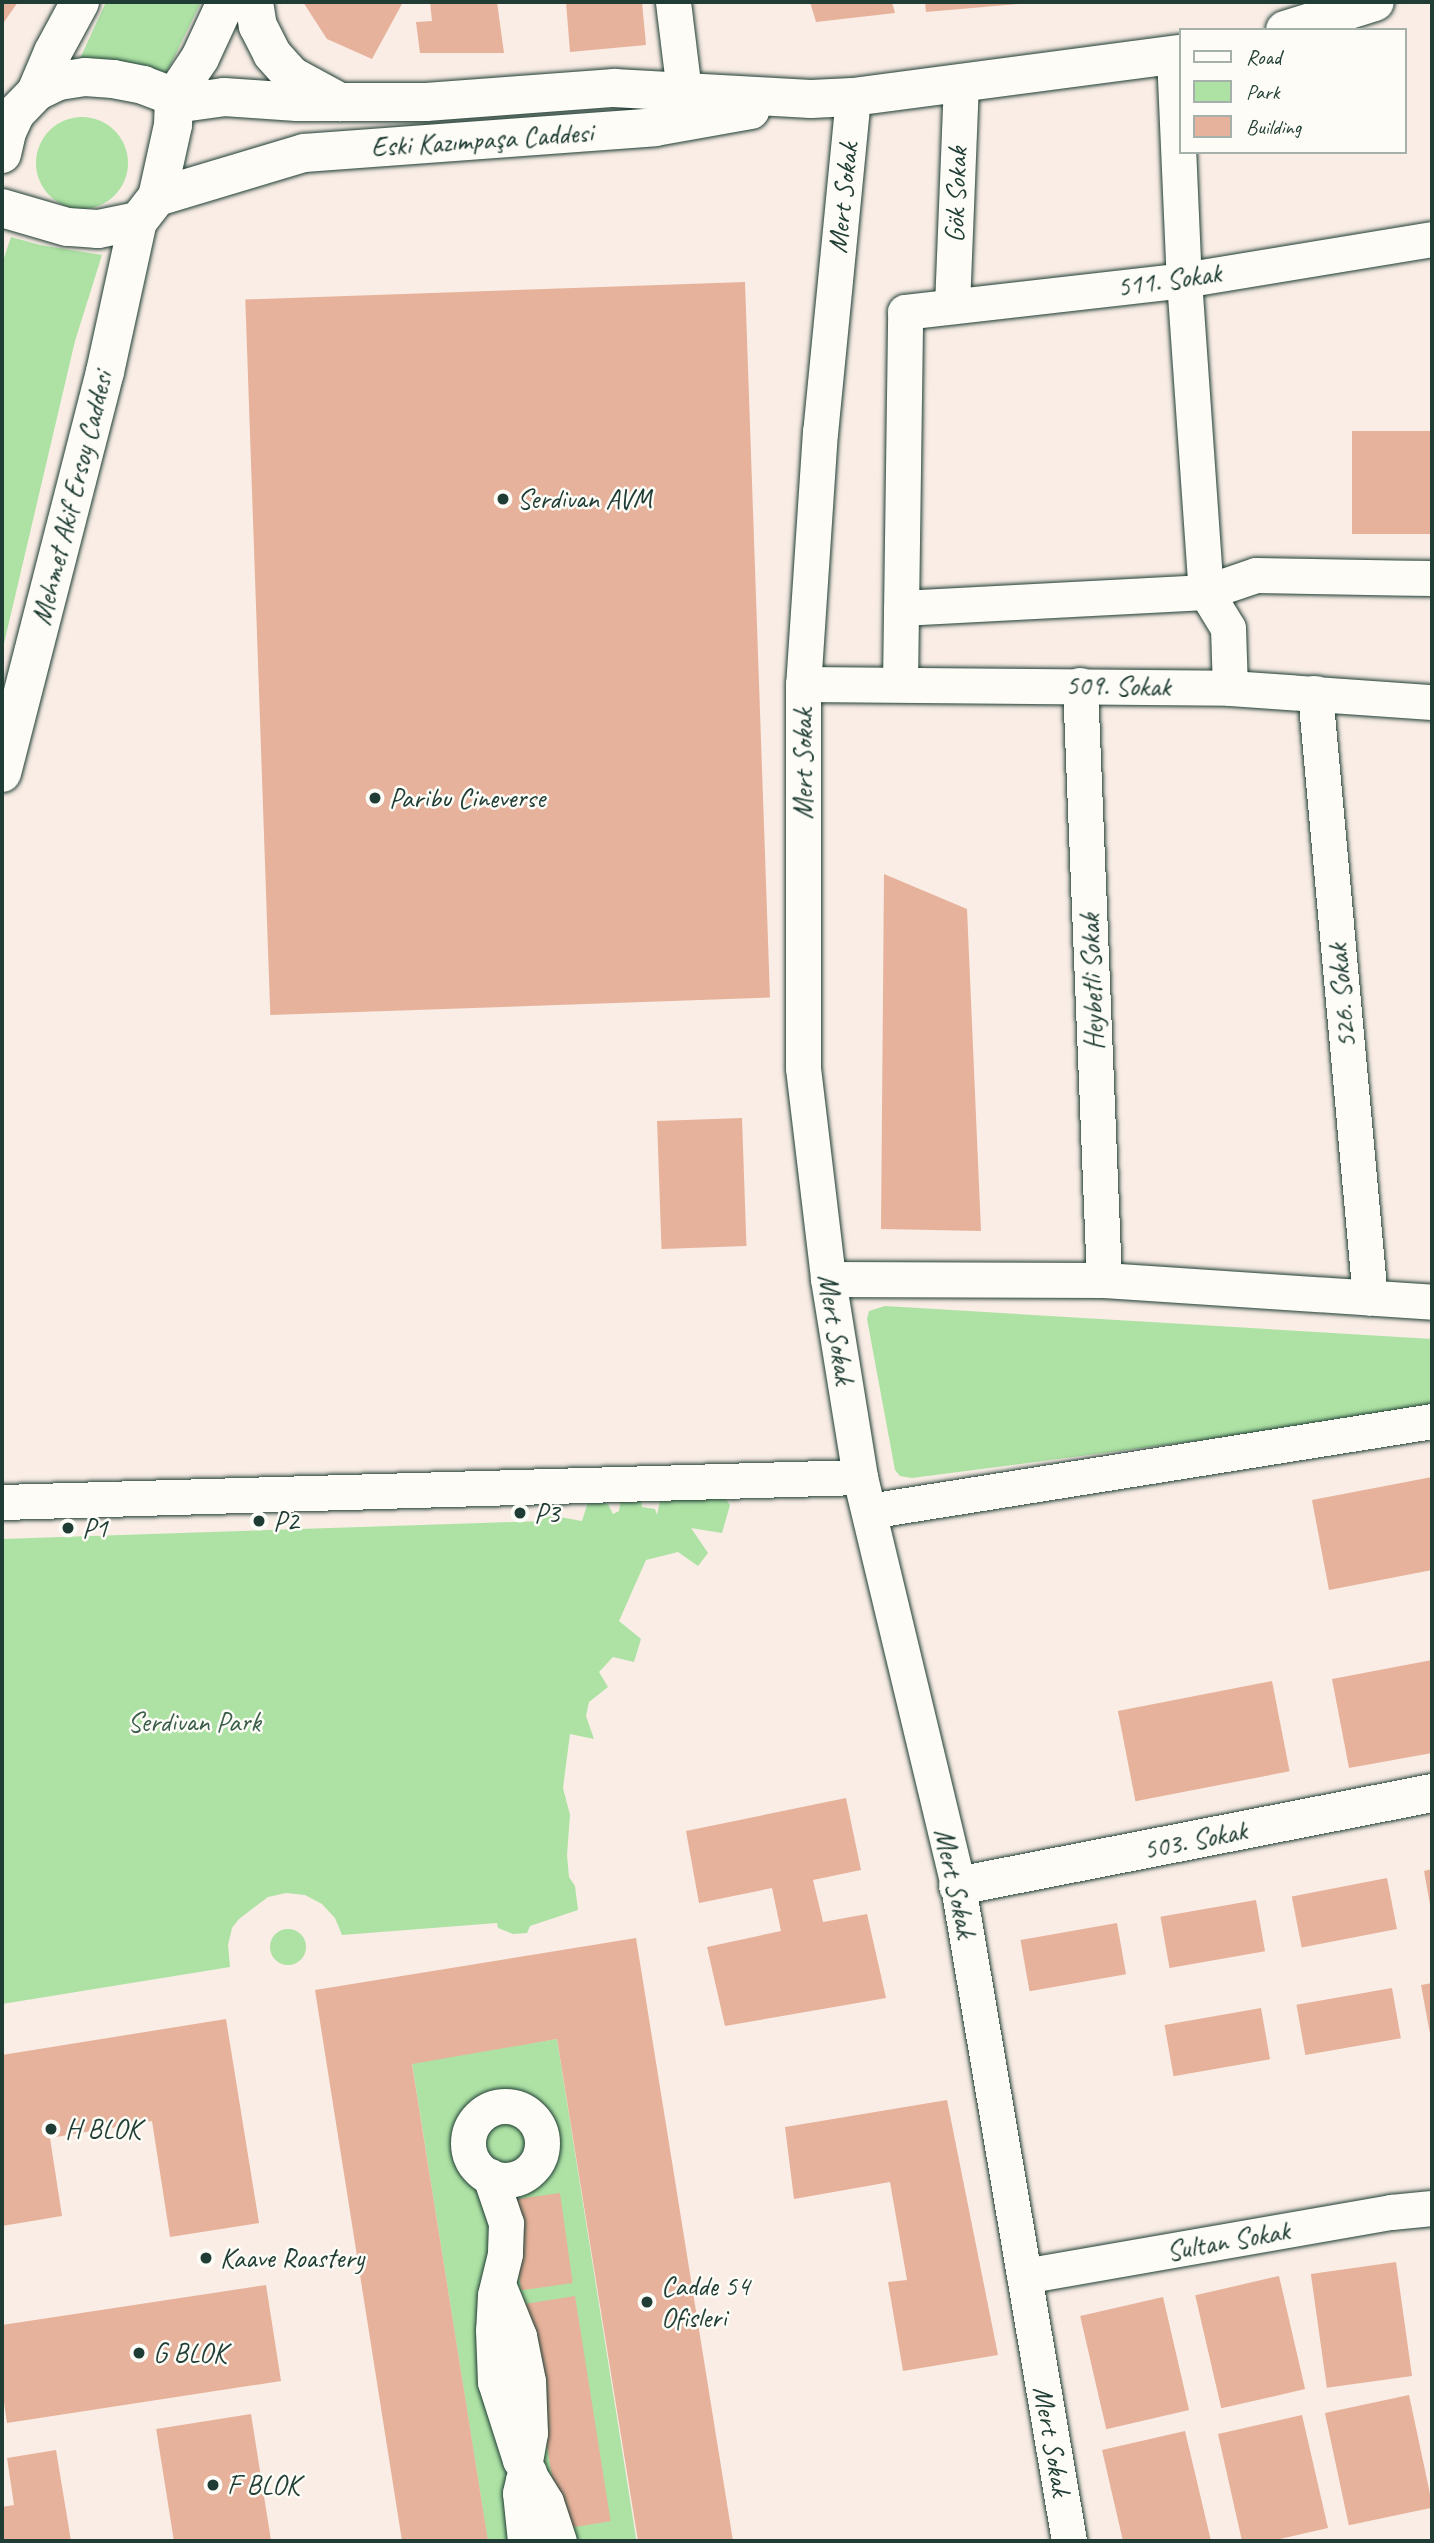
<!DOCTYPE html>
<html>
<head>
<meta charset="utf-8">
<style>
  body { margin:0 }
  #map { position:relative; width:1434px; height:2543px; overflow:hidden; background:#f9ede5; font-family:Caveat,sans-serif }
  div>[style] { position:absolute }
  .green>* { inset:0; background:#ade2a4; transform-origin:0 0 }
  .round { border-radius:50% }
  .building>* { inset:0; background:#e7b29b; transform-origin:0 0 }
  .roads { filter:drop-shadow(0 0 2px #1f3d34) drop-shadow(0 0 2px #1f3d34) }
  .street>* { height:35px; margin:-17.5px; padding:0 17.5px; transform-origin:17.5px; border-radius:17.5px; background:#fdfcf7 }
  .street>.ring { margin:-17.5px; padding:0; box-sizing:content-box; background:none; border:35px solid #fdfcf7; border-radius:50% }
  .secondary>* { height:38px; margin:-19px; padding:0 19px; transform-origin:19px; border-radius:19px; background:#fdfcf7 }
  .primary>* { height:38px; margin:-19px; padding:0 19px; transform-origin:19px; border-radius:19px; background:#fdfcf7 }
  .dots>* { width:19px; height:19px; translate:-50% -50%; box-sizing:border-box; border:4px solid #fdfcf7; border-radius:50% }
  span { translate:-50% -50%; white-space:nowrap; text-align:center; line-height:1.15; -webkit-text-stroke:5px #fdfcf7; paint-order:stroke }
  .street-label { font-size:28px; color:#1f3d34 }
  .poi-label { font-size:28px; color:#1f3d34 }
  .left { translate:0 -50%; text-align:left }
  .park-label { font-size:28px; color:#3b5e4a }
  .frame { position:absolute; inset:0; border:4px solid #1f3d34; pointer-events:none }
  .legend { position:absolute; left:1179px; top:28px; width:228px; height:126px; box-sizing:border-box; background:#fdfcf7; border:2px solid #a4b0a9; margin:0; padding:9px 12px; list-style:none; font-size:21px; color:#1f3d34 }
  .legend li { display:flex; align-items:center; gap:14px; height:35px }
  .legend b { width:35px; border:2px solid #a4b0a9 }
</style>
</head>
<body>
<div id="map">
  <div class="green">
    <div style="clip-path:polygon(106px 2px,201px 2px,167px 72px,77px 65px)"></div>
    <div class="round" style="left:36px;top:117px;width:92px;height:92px"></div>
    <div style="clip-path:polygon(11px 237px,40px 245px,102px 255px,75px 341px,2px 652px,2px 264px)"></div>
    <div style="clip-path:polygon(885px 1306px,1432px 1339px,1432px 1410px,912px 1478px,900px 1476px,895px 1470px,867px 1319px,869px 1311px)"></div>
    <div style="clip-path:polygon(670px 1484px,716px 1486px,730px 1505px,722px 1533px,691px 1528px,708px 1553px,698px 1566px,678px 1552px,646px 1560px,619px 1621px,641px 1639px,634px 1662px,613px 1657px,599px 1672px,608px 1687px,589px 1702px,586px 1716px,594px 1739px,570px 1734px,563px 1788px,570px 1815px,567px 1855px,569px 1877px,575px 1886px,578px 1910px,530px 1926px,527px 1933px,513px 1934px,498px 1928px,497px 1923px,342px 1935px,335px 1918px,322px 1904px,305px 1895px,286px 1893px,268px 1897px,239px 1919px,232px 1928px,228px 1945px,230px 1967px,2px 2004px,2px 1539px,542px 1521px,543px 1517px,554px 1516px,582px 1521px,589px 1499px,608px 1504px,613px 1514px,619px 1511px,621px 1499px,641px 1500px,642px 1507px,655px 1509px,657px 1515px,660px 1501px)"></div>
    <div class="round" style="left:270px;top:1929px;width:36px;height:36px"></div>
    <div style="left:557px;top:2039px;width:508px;height:147px;rotate:81deg"></div>
  </div>
  <div class="building">
    <div style="clip-path:polygon(2px 2px,18px 2px,2px 25px)"></div>
    <div style="clip-path:polygon(303px 2px,403px 2px,372px 59px,327px 39px)"></div>
    <div style="clip-path:polygon(430px 2px,497px 2px,504px 53px,420px 53px,416px 22px,432px 21px)"></div>
    <div style="clip-path:polygon(566px 2px,642px 2px,646px 45px,570px 52px)"></div>
    <div style="clip-path:polygon(810px 2px,892px 2px,895px 13px,816px 22px)"></div>
    <div style="clip-path:polygon(925px 2px,1019px 2px,1019px 4px,926px 12px)"></div>
    <div style="left:745px;top:282px;width:716px;height:500px;rotate:88deg"></div>
    <div style="left:1432px;top:431px;width:103px;height:80px;rotate:90deg"></div>
    <div style="clip-path:polygon(884px 874px,967px 909px,981px 1231px,881px 1229px)"></div>
    <div style="left:742px;top:1118px;width:128px;height:85px;rotate:88deg"></div>
    <div style="clip-path:polygon(1432px 1477px,1432px 1570px,1329px 1590px,1312px 1500px)"></div>
    <div style="clip-path:polygon(1432px 1660px,1432px 1753px,1349px 1768px,1332px 1679px)"></div>
    <div style="left:1272px;top:1681px;width:92px;height:157px;rotate:79deg"></div>
    <div style="clip-path:polygon(846px 1798px,861px 1870px,813px 1880px,823px 1922px,867px 1914px,886px 1998px,725px 2026px,707px 1947px,781px 1931px,772px 1888px,699px 1903px,686px 1831px)"></div>
    <div style="clip-path:polygon(1432px 1869px,1432px 1909px,1431px 1910px,1424px 1871px)"></div>
    <div style="left:1387px;top:1878px;width:52px;height:97px;rotate:79deg"></div>
    <div style="left:1256px;top:1900px;width:52px;height:97px;rotate:80deg"></div>
    <div style="left:1117px;top:1923px;width:52px;height:98px;rotate:80deg"></div>
    <div style="clip-path:polygon(636px 1938px,733px 2541px,638px 2541px,557px 2039px,412px 2064px,488px 2541px,402px 2541px,315px 1990px)"></div>
    <div style="clip-path:polygon(1432px 1983px,1432px 2039px,1431px 2039px,1421px 1985px)"></div>
    <div style="left:1392px;top:1988px;width:51px;height:97px;rotate:80deg"></div>
    <div style="left:1261px;top:2008px;width:52px;height:98px;rotate:80deg"></div>
    <div style="clip-path:polygon(226px 2019px,259px 2223px,170px 2237px,152px 2121px,50px 2138px,62px 2216px,2px 2226px,2px 2055px)"></div>
    <div style="clip-path:polygon(947px 2100px,998px 2355px,903px 2371px,888px 2282px,907px 2280px,890px 2182px,794px 2199px,785px 2127px)"></div>
    <div style="left:560px;top:2193px;width:91px;height:52px;rotate:82deg"></div>
    <div style="left:1396px;top:2262px;width:115px;height:86px;rotate:82deg"></div>
    <div style="left:1279px;top:2276px;width:116px;height:86px;rotate:77deg"></div>
    <div style="clip-path:polygon(266px 2285px,281px 2381px,7px 2423px,2px 2389px,2px 2325px)"></div>
    <div style="left:575px;top:2296px;width:228px;height:51px;rotate:81deg"></div>
    <div style="left:1163px;top:2297px;width:116px;height:85px;rotate:77deg"></div>
    <div style="left:1409px;top:2395px;width:115px;height:86px;rotate:78deg"></div>
    <div style="left:251px;top:2414px;width:129px;height:96px;rotate:81deg"></div>
    <div style="clip-path:polygon(1302px 2415px,1328px 2528px,1271px 2541px,1242px 2541px,1218px 2434px)"></div>
    <div style="clip-path:polygon(1185px 2431px,1211px 2541px,1123px 2541px,1102px 2450px)"></div>
    <div style="clip-path:polygon(56px 2450px,71px 2541px,2px 2541px,2px 2507px,14px 2505px,7px 2458px)"></div>
  </div>
  <div class="roads">
    <div class="street">
      <div style="left:673px;top:2px;width:91px;rotate:83deg"></div>
      <div style="left:1174px;top:55px;width:225px;rotate:87.5deg"></div>
      <div style="left:1184px;top:280px;width:313px;rotate:86deg"></div>
      <div style="left:1206px;top:592px;width:42px;rotate:58.6deg"></div>
      <div style="left:1228px;top:628px;width:60px;rotate:88.1deg"></div>
      <div style="left:853px;top:97px;width:336px;rotate:95.6deg"></div>
      <div style="left:820px;top:431px;width:254px;rotate:93.8deg"></div>
      <div style="left:803px;top:684px;width:384px;rotate:90deg"></div>
      <div style="left:803px;top:1068px;width:212px;rotate:83.2deg"></div>
      <div style="left:828px;top:1279px;width:201px;rotate:80.8deg"></div>
      <div style="left:860px;top:1477px;width:421px;rotate:76.5deg"></div>
      <div style="left:958px;top:1886px;width:664px;rotate:80.38deg"></div>
      <div style="left:952px;top:306px;width:221px;rotate:-87.7deg"></div>
      <div style="left:901px;top:608px;width:305px;rotate:-3deg"></div>
      <div style="left:1206px;top:592px;width:53px;rotate:-18.8deg"></div>
      <div style="left:1256px;top:575px;width:176px;rotate:1deg"></div>
      <div style="left:803px;top:684px;width:427px;rotate:0.5deg"></div>
      <div style="left:1230px;top:688px;width:202px;rotate:4deg"></div>
      <div style="left:900px;top:684px;width:372px;rotate:-89.2deg"></div>
      <div style="left:905px;top:312px;width:281px;rotate:-6.5deg"></div>
      <div style="left:1184px;top:280px;width:251px;rotate:-9.4deg"></div>
      <div style="left:1080px;top:685px;width:595px;rotate:87.69deg"></div>
      <div style="left:1315px;top:693px;width:607px;rotate:84.81deg"></div>
      <div style="left:828px;top:1279px;width:276px;rotate:0.2deg"></div>
      <div style="left:1104px;top:1280px;width:329px;rotate:3.8deg"></div>
      <div style="left:2px;top:1502px;width:858px;rotate:-1.67deg"></div>
      <div style="left:869px;top:1511px;width:570px;rotate:-9.08deg"></div>
      <div class="ring" style="left:468px;top:2106px;width:39px;height:39px"></div>
      <div style="left:490px;top:2176px;width:50px;rotate:71.2deg"></div>
      <div style="left:506px;top:2223px;width:31px;rotate:92deg"></div>
      <div style="left:505px;top:2254px;width:42px;rotate:103.7deg"></div>
      <div style="left:495px;top:2295px;width:35px;rotate:93deg"></div>
      <div style="left:493px;top:2330px;width:52px;rotate:87.8deg"></div>
      <div style="left:495px;top:2382px;width:82px;rotate:72.2deg"></div>
      <div style="left:520px;top:2460px;width:49px;rotate:58.2deg"></div>
      <div style="left:546px;top:2502px;width:41px;rotate:71.6deg"></div>
      <div style="left:1024px;top:2276px;width:373px;rotate:-9.9deg"></div>
      <div style="left:1391px;top:2212px;width:41px;rotate:-5.6deg"></div>
      <div style="left:500px;top:2289px;width:51px;rotate:68deg"></div>
      <div style="left:519px;top:2336px;width:46px;rotate:78.7deg"></div>
      <div style="left:528px;top:2381px;width:52px;rotate:87.8deg"></div>
      <div style="left:530px;top:2433px;width:29px;rotate:100deg"></div>
      <div style="left:525px;top:2541px;width:48px;rotate:-95.9deg"></div>
      <div style="left:520px;top:2493px;width:13px;rotate:-77deg"></div>
      <div style="left:523px;top:2480px;width:10px;rotate:-53deg"></div>
    </div>
    <div class="secondary">
      <div style="left:1285px;top:30px;width:94px;rotate:-17.3deg"></div>
      <div style="left:175px;top:104px;width:49px;rotate:-8.1deg"></div>
      <div style="left:224px;top:97px;width:73px;rotate:3.9deg"></div>
      <div style="left:297px;top:102px;width:129px"></div>
      <div style="left:426px;top:102px;width:189px;rotate:-4.3deg"></div>
      <div style="left:614px;top:88px;width:197px;rotate:3.2deg"></div>
      <div style="left:811px;top:99px;width:42px;rotate:-2.7deg"></div>
      <div style="left:853px;top:97px;width:330px;rotate:-7.5deg"></div>
      <div style="left:157px;top:197px;width:153px;rotate:-16.7deg"></div>
      <div style="left:304px;top:153px;width:352px;rotate:-4.2deg"></div>
      <div style="left:655px;top:127px;width:97px;rotate:-10deg"></div>
      <div style="left:958px;top:1886px;width:483px;rotate:-11.1deg"></div>
    </div>
    <div class="primary">
      <div style="left:254px;top:2px;width:24px;rotate:81deg"></div>
      <div style="left:258px;top:26px;width:31px;rotate:63deg"></div>
      <div style="left:272px;top:54px;width:30px;rotate:48deg"></div>
      <div style="left:292px;top:76px;width:55px;rotate:28.4deg"></div>
      <div style="left:36px;top:92px;width:43px;rotate:-67deg"></div>
      <div style="left:53px;top:52px;width:57px;rotate:-61.6deg"></div>
      <div style="left:174px;top:97px;width:47px;rotate:-56.3deg"></div>
      <div style="left:200px;top:58px;width:62px;rotate:-65.1deg"></div>
      <div style="left:2px;top:154px;width:23px;rotate:-77deg"></div>
      <div style="left:7px;top:132px;width:21px;rotate:-65deg"></div>
      <div style="left:16px;top:113px;width:29px;rotate:-46deg"></div>
      <div style="left:36px;top:92px;width:25px;rotate:-26deg"></div>
      <div style="left:59px;top:81px;width:26px;rotate:-9deg"></div>
      <div style="left:85px;top:77px;width:28px;rotate:4deg"></div>
      <div style="left:113px;top:79px;width:31px;rotate:11deg"></div>
      <div style="left:143px;top:85px;width:33px;rotate:21deg"></div>
      <div style="left:174px;top:97px;width:28px;rotate:92deg"></div>
      <div style="left:173px;top:125px;width:74px;rotate:102.5deg"></div>
      <div style="left:157px;top:197px;width:31px;rotate:128deg"></div>
      <div style="left:138px;top:221px;width:41px;rotate:168.7deg"></div>
      <div style="left:98px;top:229px;width:31px;rotate:-176deg"></div>
      <div style="left:67px;top:227px;width:68px;rotate:-163.7deg"></div>
      <div style="left:2px;top:773px;width:414px;rotate:-75.6deg"></div>
      <div style="left:105px;top:372px;width:155px;rotate:-77.7deg"></div>
    </div>
  </div>
  <div class="dots">
    <div style="left:503px;top:499px;background:#1f3d34"></div>
    <div style="left:375px;top:798px;background:#1f3d34"></div>
    <div style="left:520px;top:1513px;background:#1f3d34"></div>
    <div style="left:259px;top:1521px;background:#1f3d34"></div>
    <div style="left:68px;top:1528px;background:#1f3d34"></div>
    <div style="left:51px;top:2129px;background:#1f3d34"></div>
    <div style="left:206px;top:2258px;background:#1f3d34"></div>
    <div style="left:647px;top:2302px;background:#1f3d34"></div>
    <div style="left:139px;top:2353px;background:#1f3d34"></div>
    <div style="left:213px;top:2485px;background:#1f3d34"></div>
  </div>
  <div class="street-label">
    <span style="left:482px;top:140px;rotate:-4deg">Eski Kazımpaşa Caddesi</span>
    <span style="left:956px;top:195px;rotate:-88deg">Gök Sokak</span>
    <span style="left:843px;top:198px;rotate:-84deg">Mert Sokak</span>
    <span style="left:1169px;top:280px;rotate:-8deg">511. Sokak</span>
    <span style="left:72px;top:498px;rotate:-76deg">Mehmet Akif Ersoy Caddesi</span>
    <span style="left:1118px;top:686px;rotate:1deg">509. Sokak</span>
    <span style="left:803px;top:764px;rotate:-90deg">Mert Sokak</span>
    <span style="left:1092px;top:982px;rotate:-92deg">Heybetli Sokak</span>
    <span style="left:1342px;top:996px;rotate:-95deg">526. Sokak</span>
    <span style="left:836px;top:1329px;rotate:81deg">Mert Sokak</span>
    <span style="left:1195px;top:1840px;rotate:-11deg">503. Sokak</span>
    <span style="left:955px;top:1883px;rotate:78deg">Mert Sokak</span>
    <span style="left:1228px;top:2241px;rotate:-10deg">Sultan Sokak</span>
    <span style="left:1052px;top:2441px;rotate:80deg">Mert Sokak</span>
  </div>
  <div class="poi-label">
    <span class="left" style="left:517px;top:499px">Serdivan AVM</span>
    <span class="left" style="left:389px;top:798px">Paribu Cineverse</span>
    <span class="left" style="left:534px;top:1513px">P3</span>
    <span class="left" style="left:273px;top:1521px">P2</span>
    <span class="left" style="left:82px;top:1528px">P1</span>
    <span class="left" style="left:65px;top:2129px">H BLOK</span>
    <span class="left" style="left:220px;top:2258px">Kaave Roastery</span>
    <span class="left" style="left:661px;top:2302px">Cadde 54<br>Ofisleri</span>
    <span class="left" style="left:153px;top:2353px">G BLOK</span>
    <span class="left" style="left:227px;top:2485px">F BLOK</span>
  </div>
  <div class="park-label">
    <span style="left:194px;top:1722px">Serdivan Park</span>
  </div>
  <div class="frame"></div>
  <ul class="legend">
  <li><b style="height:9px;background:#fdfcf7"></b>Road</li>
  <li><b style="height:19px;background:#ade2a4"></b>Park</li>
  <li><b style="height:19px;background:#e7b29b"></b>Building</li>
  </ul>
</div>
</body>
</html>
